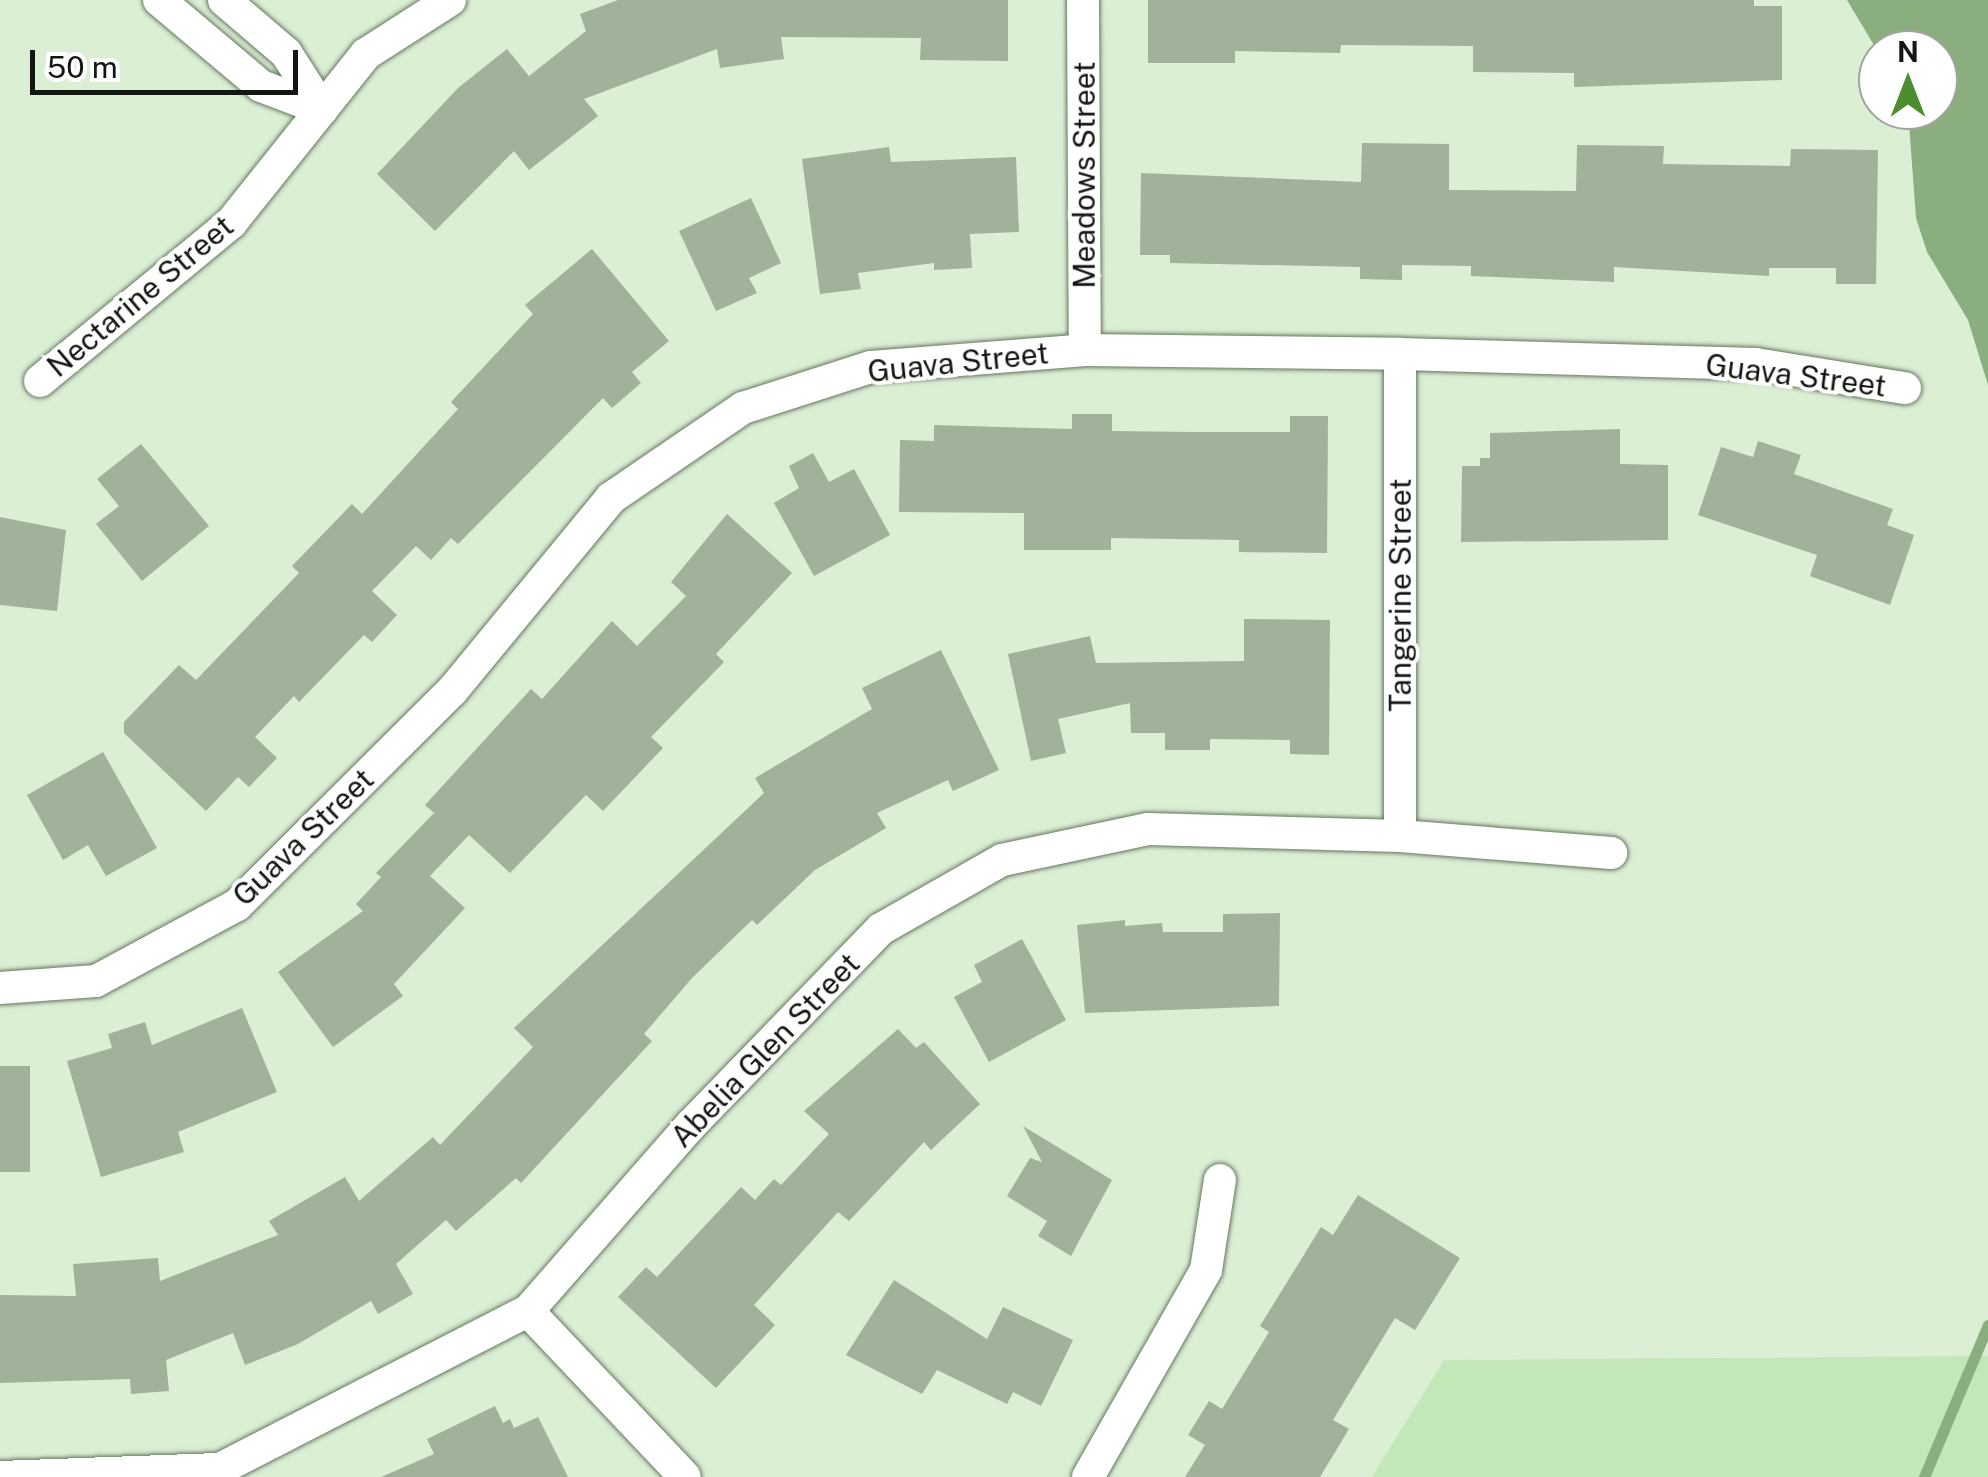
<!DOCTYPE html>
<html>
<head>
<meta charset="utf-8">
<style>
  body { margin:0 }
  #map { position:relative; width:1988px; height:1477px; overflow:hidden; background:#dbefd5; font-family:"Public Sans",sans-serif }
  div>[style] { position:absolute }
  .green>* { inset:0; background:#c3e7b6 }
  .water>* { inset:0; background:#8bae7f }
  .stream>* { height:11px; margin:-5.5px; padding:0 5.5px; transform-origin:5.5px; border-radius:5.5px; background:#8bae7f }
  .building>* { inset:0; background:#a0b29a; transform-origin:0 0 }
  .roads { filter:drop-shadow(0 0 2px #667760) drop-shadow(0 0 2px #667760) }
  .minor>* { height:32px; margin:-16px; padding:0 16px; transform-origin:16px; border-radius:16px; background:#fff }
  span { translate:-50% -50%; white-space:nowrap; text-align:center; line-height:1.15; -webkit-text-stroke:8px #fff; paint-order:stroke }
  .street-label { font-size:30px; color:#11180f }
  .north { position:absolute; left:1858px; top:30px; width:100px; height:100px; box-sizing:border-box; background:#fff; border:2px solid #a0a39f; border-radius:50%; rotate:0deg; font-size:28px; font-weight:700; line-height:40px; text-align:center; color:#11180f }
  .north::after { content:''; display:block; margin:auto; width:35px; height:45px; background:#4c8d30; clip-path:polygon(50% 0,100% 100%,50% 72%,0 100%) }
  .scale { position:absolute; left:30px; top:50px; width:268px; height:45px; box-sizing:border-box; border:5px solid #11180f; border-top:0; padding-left:12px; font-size:30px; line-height:35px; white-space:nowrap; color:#11180f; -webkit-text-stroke:8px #fff; paint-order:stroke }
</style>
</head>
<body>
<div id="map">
  <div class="green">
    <div style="clip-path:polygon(1988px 1356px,1988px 1477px,1372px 1477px,1444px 1360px)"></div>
  </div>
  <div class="water">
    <div style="clip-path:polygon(1847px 0,1988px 0,1988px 385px,1968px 320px,1927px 252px,1916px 218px,1908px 110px,1938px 110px,1938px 50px,1878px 52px)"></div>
  </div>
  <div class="stream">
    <div style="left:1924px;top:1477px;width:165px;rotate:-67.2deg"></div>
  </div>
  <div class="building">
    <div style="clip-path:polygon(618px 0,1008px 0,1008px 61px,920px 60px,921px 38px,781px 37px,784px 59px,720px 68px,717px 49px,584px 99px,598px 116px,529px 170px,514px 151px,435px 231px,377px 174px,458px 88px,507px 49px,529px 76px,586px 31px,580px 14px)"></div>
    <div style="clip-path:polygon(1148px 0,1754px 0,1754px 6px,1782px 6px,1782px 80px,1574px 87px,1574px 73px,1473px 72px,1473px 46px,1341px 45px,1340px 53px,1235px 51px,1235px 63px,1148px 63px)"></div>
    <div style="clip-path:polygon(1362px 143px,1449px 144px,1449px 190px,1576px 191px,1577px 145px,1664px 146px,1663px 164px,1790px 166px,1791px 149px,1878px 150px,1876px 284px,1836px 284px,1836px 268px,1769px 268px,1769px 276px,1614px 267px,1614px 282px,1471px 276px,1471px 266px,1402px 265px,1402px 280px,1360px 279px,1360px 267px,1170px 263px,1170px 255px,1140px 255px,1141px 173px,1361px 182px)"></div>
    <div style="clip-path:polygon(889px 147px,891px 162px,1016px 157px,1019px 232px,970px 234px,972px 268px,934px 270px,934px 263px,858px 273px,861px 289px,820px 294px,802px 159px)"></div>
    <div style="clip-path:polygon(751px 198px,781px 263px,749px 278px,757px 293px,716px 311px,679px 231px)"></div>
    <div style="clip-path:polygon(592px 249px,669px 341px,632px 372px,641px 383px,612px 408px,603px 398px,458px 544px,451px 538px,431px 560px,416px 546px,372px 591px,397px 615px,372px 642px,364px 635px,299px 702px,294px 696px,255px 737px,277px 758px,249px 787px,238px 777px,206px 811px,124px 733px,124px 722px,179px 665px,196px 680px,299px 573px,292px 566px,352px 504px,362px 514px,458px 409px,451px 402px,533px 314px,525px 305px)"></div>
    <div style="clip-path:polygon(1072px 414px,1112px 414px,1112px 431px,1191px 432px,1290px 432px,1290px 416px,1328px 416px,1327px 553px,1239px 552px,1239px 540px,1111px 538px,1111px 550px,1024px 550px,1024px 513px,899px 512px,900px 440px,934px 441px,934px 425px,1072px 429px)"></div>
    <div style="clip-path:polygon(1620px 429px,1620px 464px,1668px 465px,1668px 540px,1461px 542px,1462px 466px,1480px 466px,1480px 458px,1490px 458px,1490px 433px)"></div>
    <div style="clip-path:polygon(1758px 441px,1801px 455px,1794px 474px,1893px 509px,1887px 525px,1914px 535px,1890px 605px,1810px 576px,1817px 555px,1698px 515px,1721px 447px,1753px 457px)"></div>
    <div style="clip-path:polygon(141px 444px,209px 526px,142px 581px,96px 524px,119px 506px,97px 479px)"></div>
    <div style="clip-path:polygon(813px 453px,829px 482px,854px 469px,890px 535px,814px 576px,774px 503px,799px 488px,789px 466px)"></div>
    <div style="clip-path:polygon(727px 514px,792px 573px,716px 654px,724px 662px,651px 737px,663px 748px,603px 811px,586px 795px,510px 873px,469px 835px,430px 876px,465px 908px,394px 984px,403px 996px,333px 1047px,278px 972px,363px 911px,356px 904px,381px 877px,376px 873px,434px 813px,425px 805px,531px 689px,542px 699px,612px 621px,637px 646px,686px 596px,671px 582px)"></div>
    <div style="clip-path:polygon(0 517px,66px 530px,57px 611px,0 605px)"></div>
    <div style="clip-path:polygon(1244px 619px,1330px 620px,1329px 755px,1290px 754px,1290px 740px,1210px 739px,1210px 750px,1165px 750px,1165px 733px,1131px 733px,1130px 703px,1058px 719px,1066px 753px,1031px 761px,1008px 654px,1090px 636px,1096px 663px,1244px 661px)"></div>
    <div style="clip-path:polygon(941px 650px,999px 770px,953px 791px,948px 780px,877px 813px,886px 828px,815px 870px,757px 925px,752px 920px,692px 978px,644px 1034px,652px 1041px,521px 1183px,516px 1178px,456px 1231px,446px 1220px,396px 1264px,413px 1294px,378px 1314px,371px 1301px,298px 1344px,245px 1365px,233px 1333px,166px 1360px,169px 1391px,131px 1394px,130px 1379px,0 1383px,0 1295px,76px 1296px,73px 1264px,158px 1258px,160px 1281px,278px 1235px,269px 1221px,345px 1177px,359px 1201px,433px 1137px,440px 1145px,533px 1047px,514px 1028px,764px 793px,755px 778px,872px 709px,862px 688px)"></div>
    <div style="clip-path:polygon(103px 752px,157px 848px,106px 876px,88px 845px,63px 860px,27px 795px)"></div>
    <div style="clip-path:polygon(1280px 913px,1279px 1006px,1085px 1013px,1077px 925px,1125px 920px,1125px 926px,1162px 923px,1163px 932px,1223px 932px,1223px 914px)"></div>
    <div style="clip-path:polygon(1022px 939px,1066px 1020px,989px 1062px,954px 997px,982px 982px,974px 965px)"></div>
    <div style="clip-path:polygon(242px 1008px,277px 1092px,178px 1132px,184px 1152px,101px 1177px,67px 1061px,112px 1048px,108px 1034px,145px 1022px,152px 1045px)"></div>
    <div style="clip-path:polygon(898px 1029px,916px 1048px,924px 1042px,980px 1104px,931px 1150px,924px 1142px,849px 1221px,838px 1212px,754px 1305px,775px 1325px,716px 1388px,618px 1297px,646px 1267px,657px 1277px,741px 1187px,755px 1200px,774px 1179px,781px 1185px,829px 1134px,804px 1111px)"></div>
    <div style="left:0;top:1066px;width:30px;height:106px"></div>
    <div style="clip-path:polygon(1023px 1126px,1112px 1180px,1071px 1256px,1038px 1236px,1047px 1221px,1007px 1196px,1030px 1158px,1042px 1162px)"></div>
    <div style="clip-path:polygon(1358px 1195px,1460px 1258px,1415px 1330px,1395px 1318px,1333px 1420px,1349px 1429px,1320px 1477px,1185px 1477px,1205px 1445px,1188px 1435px,1209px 1401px,1222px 1409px,1269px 1332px,1260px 1326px,1321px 1227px,1333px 1235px)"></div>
    <div style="clip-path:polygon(894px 1280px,987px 1339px,1003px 1307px,1073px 1340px,1041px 1406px,1013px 1392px,1007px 1404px,937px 1370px,922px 1394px,846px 1355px)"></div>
    <div style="clip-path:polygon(495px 1406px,503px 1423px,510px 1419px,514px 1428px,538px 1417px,568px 1477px,381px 1477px,434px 1454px,427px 1439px)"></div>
  </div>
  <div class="roads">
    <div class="minor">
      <div style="left:159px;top:0;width:133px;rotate:40.1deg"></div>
      <div style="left:261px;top:86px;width:65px;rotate:20.7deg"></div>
      <div style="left:224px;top:0;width:82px;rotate:40.5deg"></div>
      <div style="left:286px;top:53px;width:67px;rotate:57.3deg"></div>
      <div style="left:1083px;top:0;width:350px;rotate:89.7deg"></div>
      <div style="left:1400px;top:354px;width:482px;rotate:90deg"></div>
      <div style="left:40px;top:381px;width:248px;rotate:-39.6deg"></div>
      <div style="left:231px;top:223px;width:216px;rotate:-51.4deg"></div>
      <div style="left:366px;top:54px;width:100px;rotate:-32.7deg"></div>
      <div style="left:0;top:988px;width:96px;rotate:-4.2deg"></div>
      <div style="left:96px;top:981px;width:160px;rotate:-28.3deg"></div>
      <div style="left:237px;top:905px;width:303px;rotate:-44.9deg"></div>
      <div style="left:452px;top:691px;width:250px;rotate:-50.5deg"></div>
      <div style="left:611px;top:498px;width:160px;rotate:-34.3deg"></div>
      <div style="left:743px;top:408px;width:134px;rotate:-17.8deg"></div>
      <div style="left:871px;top:367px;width:215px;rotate:-4.5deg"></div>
      <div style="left:1085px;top:350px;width:315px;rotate:0.7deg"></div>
      <div style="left:1400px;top:354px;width:356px;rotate:1.6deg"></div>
      <div style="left:1756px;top:364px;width:151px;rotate:9.2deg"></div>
      <div style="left:528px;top:1311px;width:228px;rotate:46.6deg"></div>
      <div style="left:0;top:1477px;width:220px;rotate:-2.1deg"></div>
      <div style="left:220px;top:1469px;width:346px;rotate:-27.2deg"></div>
      <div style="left:528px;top:1311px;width:247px;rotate:-48.8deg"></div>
      <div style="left:691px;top:1125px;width:273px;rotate:-45.9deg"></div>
      <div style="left:881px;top:929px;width:139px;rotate:-29.7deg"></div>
      <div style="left:1002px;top:860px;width:149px;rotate:-12deg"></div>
      <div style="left:1148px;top:829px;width:252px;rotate:1.6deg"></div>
      <div style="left:1400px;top:836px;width:212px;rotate:4.6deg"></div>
      <div style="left:1088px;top:1477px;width:238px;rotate:-60.3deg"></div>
      <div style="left:1206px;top:1270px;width:91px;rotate:-81.2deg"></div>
    </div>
  </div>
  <div class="street-label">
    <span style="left:1084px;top:175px;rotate:-90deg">Meadows Street</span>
    <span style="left:140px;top:296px;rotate:-40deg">Nectarine Street</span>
    <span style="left:958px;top:362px;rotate:-6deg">Guava Street</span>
    <span style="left:1796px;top:375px;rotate:7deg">Guava Street</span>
    <span style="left:1400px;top:595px;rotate:-90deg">Tangerine Street</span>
    <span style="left:303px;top:837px;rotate:-44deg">Guava Street</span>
    <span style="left:765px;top:1050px;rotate:-46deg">Abelia Glen Street</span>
  </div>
  <div class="north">N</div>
  <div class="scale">50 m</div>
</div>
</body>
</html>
